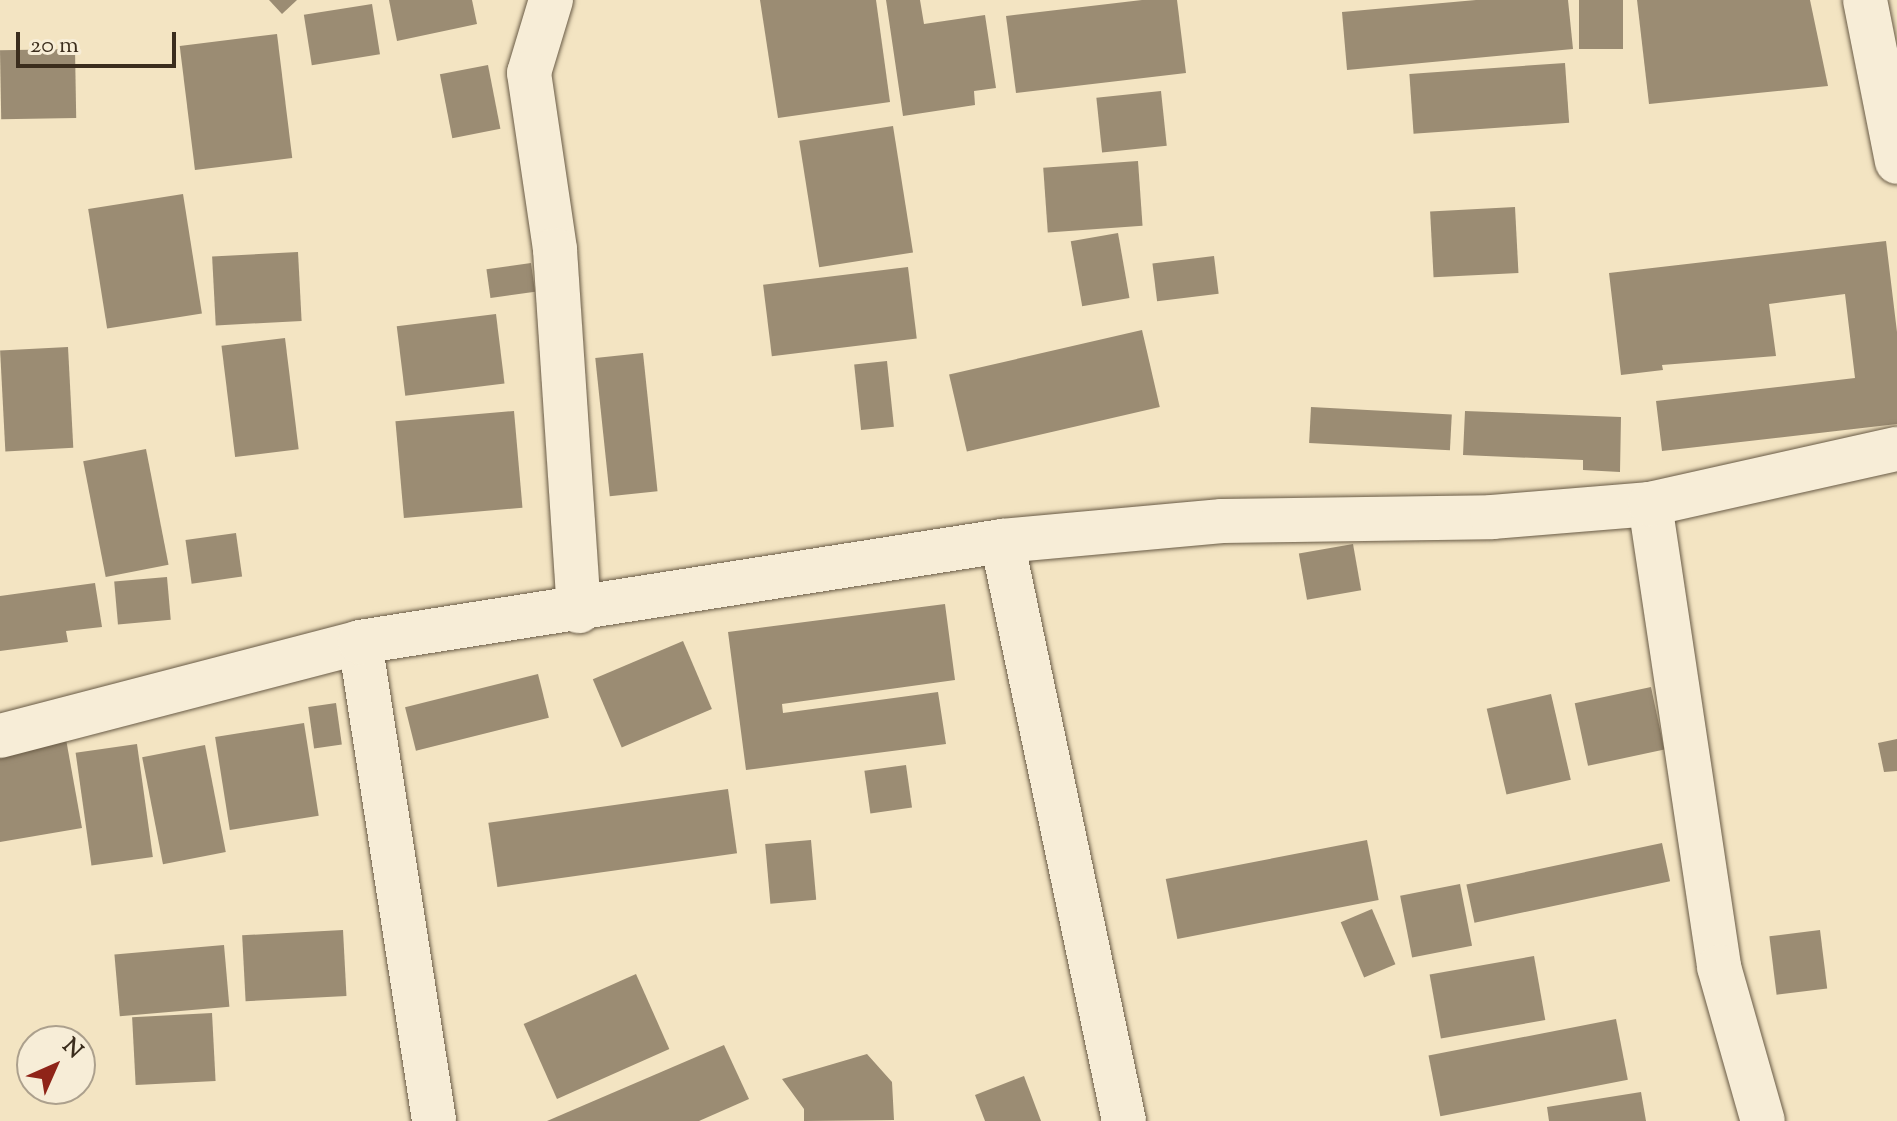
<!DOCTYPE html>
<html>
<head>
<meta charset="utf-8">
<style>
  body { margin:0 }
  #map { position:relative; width:1897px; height:1121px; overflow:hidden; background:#f3e4c2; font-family:"Sorts Mill Goudy",serif }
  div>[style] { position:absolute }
  .building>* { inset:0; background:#9b8c73; transform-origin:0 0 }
  .roads { filter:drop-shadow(0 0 2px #695b46) drop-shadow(0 0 2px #695b46) }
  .minor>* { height:44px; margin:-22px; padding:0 22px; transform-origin:22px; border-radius:22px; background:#f7edd7 }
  span { translate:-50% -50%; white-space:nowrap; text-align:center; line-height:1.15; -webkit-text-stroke:7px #f7edd7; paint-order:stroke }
  .north { position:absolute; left:16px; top:1025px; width:80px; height:80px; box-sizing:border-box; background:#f7edd7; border:2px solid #aca08d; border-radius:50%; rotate:45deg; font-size:22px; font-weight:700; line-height:32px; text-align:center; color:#3b2d1d }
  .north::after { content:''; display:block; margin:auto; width:28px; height:36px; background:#8f2418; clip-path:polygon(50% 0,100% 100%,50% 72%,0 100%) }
  .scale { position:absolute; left:16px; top:32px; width:160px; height:36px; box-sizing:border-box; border:4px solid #3b2d1d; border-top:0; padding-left:10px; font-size:24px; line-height:28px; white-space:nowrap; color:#3b2d1d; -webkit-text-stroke:6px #f7edd7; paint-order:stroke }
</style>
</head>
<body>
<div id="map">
  <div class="building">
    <div style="clip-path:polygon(269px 0,297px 0,282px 14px)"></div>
    <div style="clip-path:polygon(389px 0,472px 0,477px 24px,397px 41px)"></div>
    <div style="clip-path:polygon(760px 0,876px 0,890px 102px,778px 118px)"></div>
    <div style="clip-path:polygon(886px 0,920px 0,924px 24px,985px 15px,996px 88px,974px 91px,975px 105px,903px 116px)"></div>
    <div style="clip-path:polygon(1142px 0,1177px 0,1186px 73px,1016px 93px,1006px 16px)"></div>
    <div style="clip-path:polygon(1476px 0,1568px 0,1573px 49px,1347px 70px,1342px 12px)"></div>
    <div style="left:1579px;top:0;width:44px;height:49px"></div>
    <div style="clip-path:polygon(1637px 0,1810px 0,1828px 86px,1649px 104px)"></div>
    <div style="left:372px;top:4px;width:51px;height:69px;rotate:81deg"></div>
    <div style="left:277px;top:34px;width:125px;height:98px;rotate:83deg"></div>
    <div style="left:75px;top:49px;width:69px;height:75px;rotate:89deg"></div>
    <div style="left:1565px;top:63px;width:60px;height:156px;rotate:86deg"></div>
    <div style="left:488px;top:65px;width:65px;height:49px;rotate:79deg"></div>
    <div style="left:1161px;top:91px;width:55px;height:65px;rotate:84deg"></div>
    <div style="left:893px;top:126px;width:128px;height:95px;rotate:81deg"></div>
    <div style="left:1138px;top:161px;width:65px;height:95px;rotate:86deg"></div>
    <div style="left:183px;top:194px;width:121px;height:96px;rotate:81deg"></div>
    <div style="left:1515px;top:207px;width:66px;height:85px;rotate:87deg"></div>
    <div style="left:1118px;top:233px;width:66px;height:48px;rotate:80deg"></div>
    <div style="clip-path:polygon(1886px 241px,1897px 332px,1897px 424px,1662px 451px,1656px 401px,1855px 378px,1845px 294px,1769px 304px,1776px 356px,1662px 365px,1663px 370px,1621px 375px,1609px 273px)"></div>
    <div style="left:298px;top:252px;width:69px;height:86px;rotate:87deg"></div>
    <div style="left:1214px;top:256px;width:38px;height:62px;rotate:83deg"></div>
    <div style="left:531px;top:263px;width:29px;height:45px;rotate:82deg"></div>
    <div style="left:908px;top:267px;width:72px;height:146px;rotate:83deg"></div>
    <div style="left:496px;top:314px;width:70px;height:100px;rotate:83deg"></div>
    <div style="left:1142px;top:330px;width:79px;height:198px;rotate:77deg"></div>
    <div style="left:285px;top:338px;width:112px;height:64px;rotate:83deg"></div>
    <div style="left:68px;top:347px;width:101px;height:68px;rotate:87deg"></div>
    <div style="left:643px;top:353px;width:139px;height:48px;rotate:84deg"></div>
    <div style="left:887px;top:361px;width:66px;height:33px;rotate:84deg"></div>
    <div style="left:1311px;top:407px;width:141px;height:36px;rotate:3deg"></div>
    <div style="left:514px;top:411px;width:97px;height:119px;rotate:85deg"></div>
    <div style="clip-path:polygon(1465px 411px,1621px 417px,1620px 472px,1583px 470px,1583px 460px,1463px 455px)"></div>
    <div style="left:146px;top:449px;width:118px;height:64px;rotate:79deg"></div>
    <div style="left:236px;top:533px;width:44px;height:51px;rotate:82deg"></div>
    <div style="left:1353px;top:544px;width:47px;height:55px;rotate:80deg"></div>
    <div style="left:167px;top:577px;width:43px;height:53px;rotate:85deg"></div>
    <div style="clip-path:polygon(95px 583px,102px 627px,66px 631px,68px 642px,0 651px,0 596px)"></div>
    <div style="clip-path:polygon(945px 604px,955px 680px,782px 704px,783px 713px,938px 692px,946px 744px,746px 770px,728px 632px)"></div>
    <div style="left:683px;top:641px;width:74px;height:98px;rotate:67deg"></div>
    <div style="left:538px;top:674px;width:45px;height:137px;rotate:76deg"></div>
    <div style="left:1651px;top:687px;width:64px;height:78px;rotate:78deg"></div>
    <div style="left:1551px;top:694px;width:88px;height:66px;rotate:77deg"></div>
    <div style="left:336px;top:703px;width:42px;height:28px;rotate:82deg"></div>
    <div style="left:304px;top:723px;width:94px;height:90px;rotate:81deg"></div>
    <div style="clip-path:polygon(64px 728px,82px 828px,0 842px,0 740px)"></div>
    <div style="clip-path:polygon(1897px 739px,1897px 771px,1884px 772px,1878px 743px)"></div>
    <div style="left:137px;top:744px;width:114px;height:62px;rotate:82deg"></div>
    <div style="left:205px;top:745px;width:109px;height:64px;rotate:79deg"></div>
    <div style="left:906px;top:765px;width:43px;height:42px;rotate:82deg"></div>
    <div style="left:728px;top:789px;width:65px;height:242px;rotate:82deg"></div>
    <div style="left:811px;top:840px;width:60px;height:46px;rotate:85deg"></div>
    <div style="left:1367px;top:840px;width:61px;height:205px;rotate:79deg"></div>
    <div style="left:1662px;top:843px;width:39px;height:200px;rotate:78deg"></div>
    <div style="left:1460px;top:884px;width:63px;height:61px;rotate:79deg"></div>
    <div style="left:1372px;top:909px;width:60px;height:34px;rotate:67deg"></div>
    <div style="left:343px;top:930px;width:66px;height:101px;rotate:87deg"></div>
    <div style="left:1820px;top:930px;width:59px;height:51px;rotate:83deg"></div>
    <div style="left:224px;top:945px;width:62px;height:110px;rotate:85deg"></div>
    <div style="left:1534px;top:956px;width:65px;height:106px;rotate:80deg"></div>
    <div style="left:636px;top:974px;width:82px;height:123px;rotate:66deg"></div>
    <div style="left:212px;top:1013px;width:68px;height:80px;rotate:87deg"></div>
    <div style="left:1616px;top:1019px;width:62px;height:191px;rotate:79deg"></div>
    <div style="clip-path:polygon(724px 1045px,749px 1099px,699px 1121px,547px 1121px)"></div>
    <div style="clip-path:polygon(867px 1054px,892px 1082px,894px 1120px,804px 1121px,804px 1109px,782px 1079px)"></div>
    <div style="clip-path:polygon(1024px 1076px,1041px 1121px,985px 1121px,975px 1095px)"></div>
    <div style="clip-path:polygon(1641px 1092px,1646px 1121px,1549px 1121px,1547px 1107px)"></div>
  </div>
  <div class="roads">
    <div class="minor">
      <div style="left:551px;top:0;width:76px;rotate:106.8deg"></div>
      <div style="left:529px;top:73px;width:179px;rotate:81.6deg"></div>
      <div style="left:555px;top:250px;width:362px;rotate:86.2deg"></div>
      <div style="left:1865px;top:0;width:165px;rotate:78.8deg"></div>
      <div style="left:1650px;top:504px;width:468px;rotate:81.5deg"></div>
      <div style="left:1719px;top:967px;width:160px;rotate:74.1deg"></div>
      <div style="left:1002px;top:541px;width:593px;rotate:78.12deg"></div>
      <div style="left:360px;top:642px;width:485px;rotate:81.2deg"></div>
      <div style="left:0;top:736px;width:372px;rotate:-14.6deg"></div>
      <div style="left:360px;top:642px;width:650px;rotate:-8.94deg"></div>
      <div style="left:1002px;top:541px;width:221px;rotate:-5.2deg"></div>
      <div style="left:1222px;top:521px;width:270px;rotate:-0.8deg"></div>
      <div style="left:1492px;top:517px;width:159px;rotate:-4.7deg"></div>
      <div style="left:1650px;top:504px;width:253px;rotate:-12.6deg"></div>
    </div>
  </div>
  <div class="north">N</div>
  <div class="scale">20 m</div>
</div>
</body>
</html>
